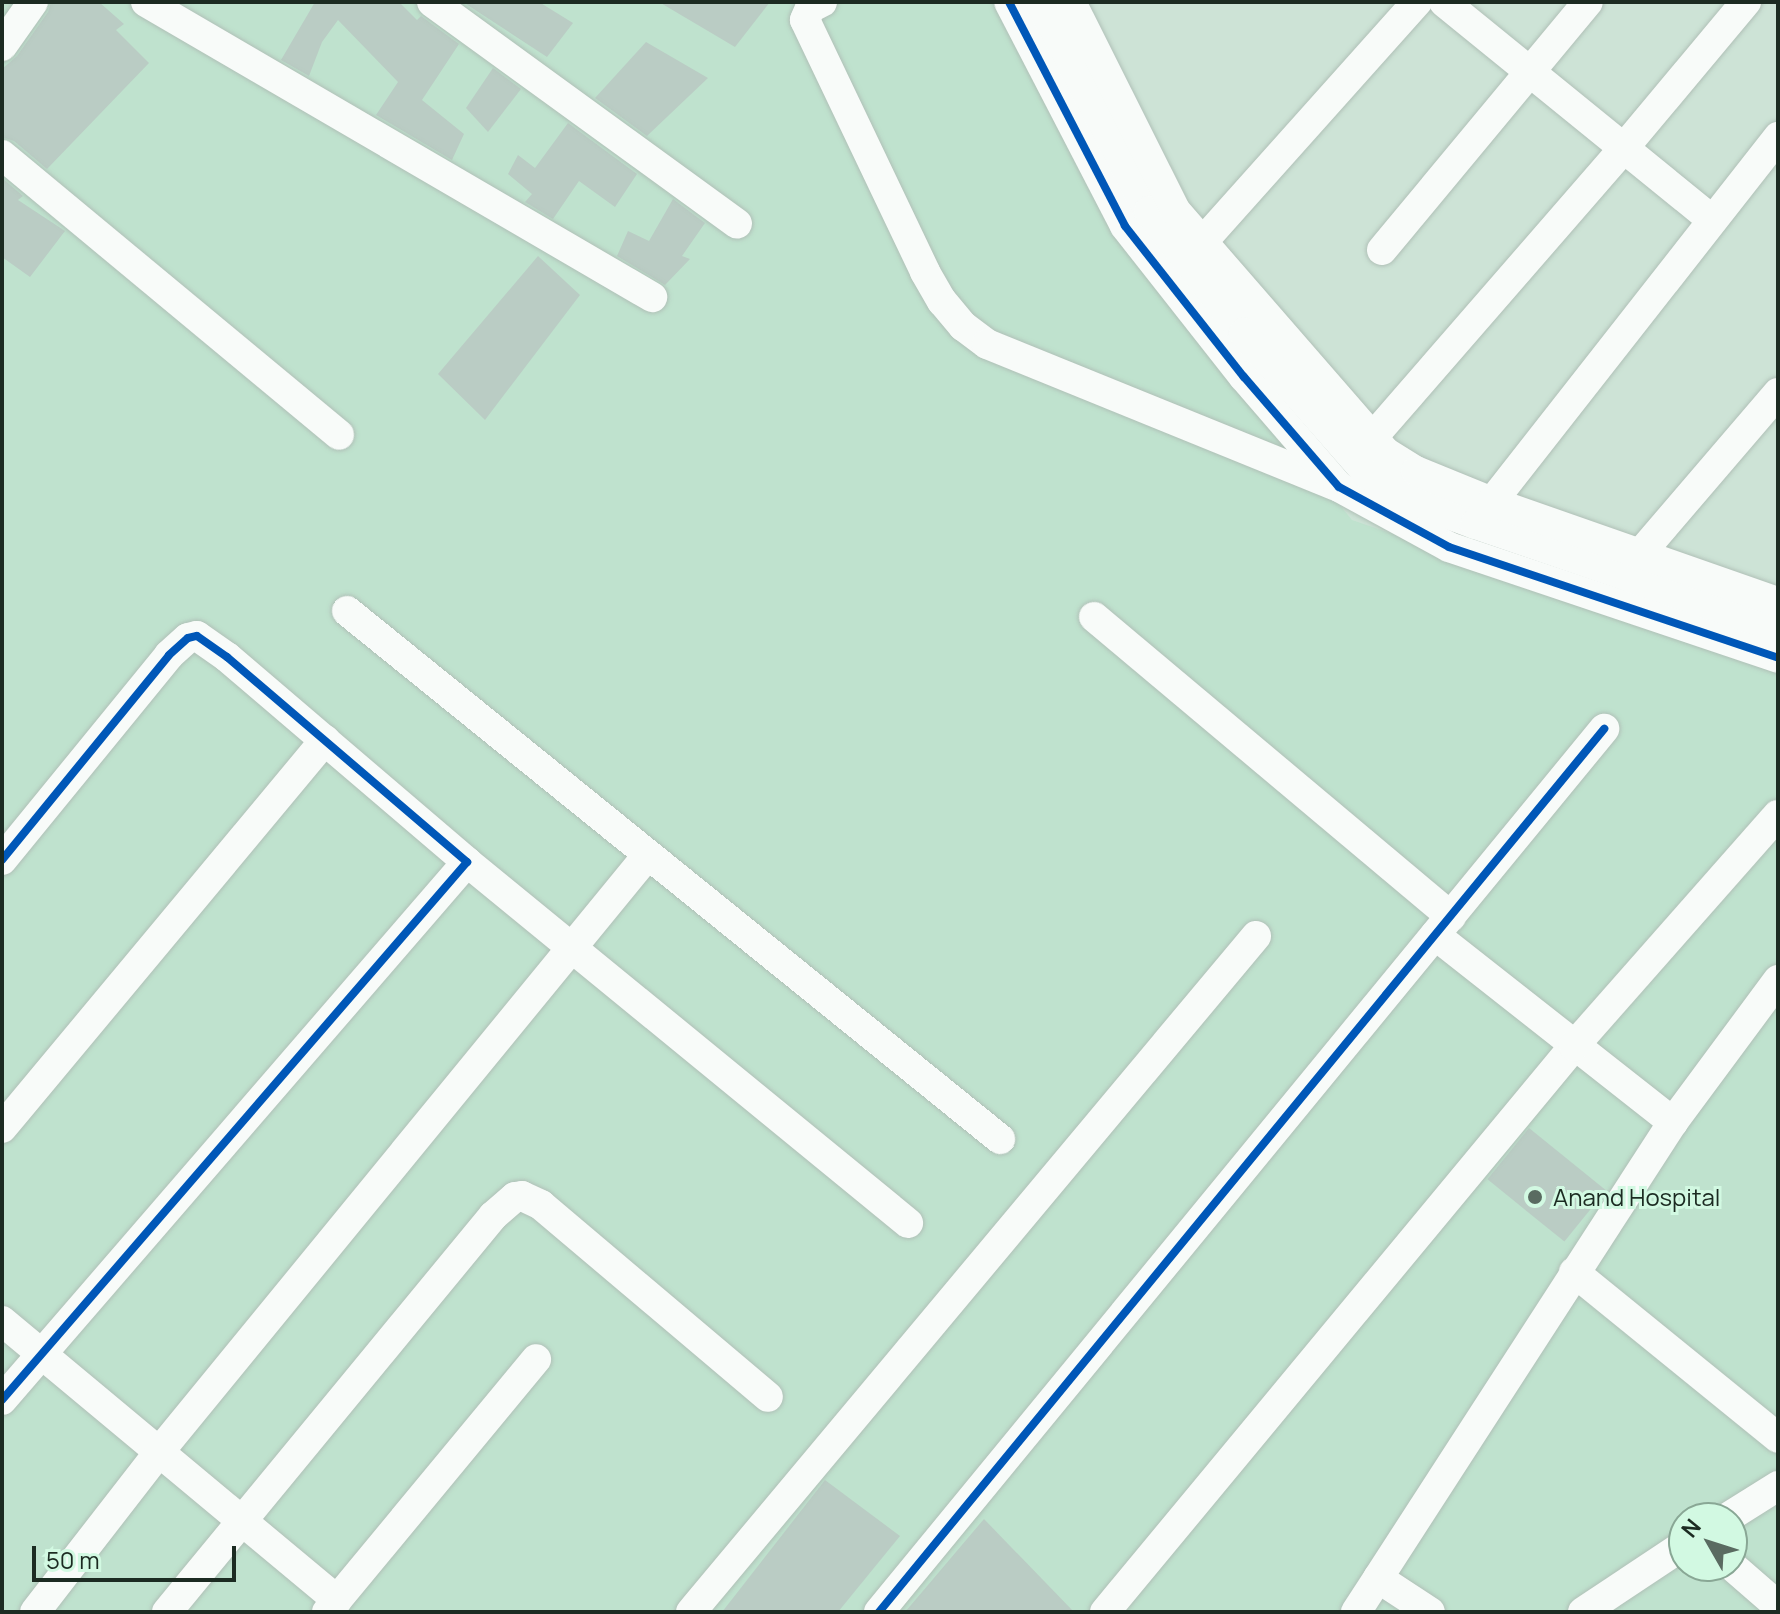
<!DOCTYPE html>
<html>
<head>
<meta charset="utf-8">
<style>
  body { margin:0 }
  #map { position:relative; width:1780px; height:1614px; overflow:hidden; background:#cde3d6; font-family:Manrope,sans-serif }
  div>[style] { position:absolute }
  .built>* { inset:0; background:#bfe2ce }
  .building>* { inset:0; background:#baccc4; transform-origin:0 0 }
  .roads { filter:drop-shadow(0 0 2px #b0c0b7) drop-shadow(0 0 2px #b0c0b7) }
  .street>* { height:30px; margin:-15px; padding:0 15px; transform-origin:15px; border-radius:15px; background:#f8fbf9 }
  .cycleway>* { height:8px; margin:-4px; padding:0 4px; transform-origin:4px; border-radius:4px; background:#0057b8 }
  .dots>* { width:22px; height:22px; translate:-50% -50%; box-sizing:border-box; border:4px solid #d2f9e2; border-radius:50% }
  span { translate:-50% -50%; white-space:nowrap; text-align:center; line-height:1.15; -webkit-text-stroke:6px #d2f9e2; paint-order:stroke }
  .poi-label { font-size:24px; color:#1c2b22 }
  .left { translate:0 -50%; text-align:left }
  .frame { position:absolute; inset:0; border:4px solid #1c2b22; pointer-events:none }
  .north { position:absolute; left:1668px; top:1502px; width:80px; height:80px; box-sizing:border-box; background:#d2f9e2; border:2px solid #89a795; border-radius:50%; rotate:309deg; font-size:22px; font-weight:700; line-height:32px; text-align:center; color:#1c2b22 }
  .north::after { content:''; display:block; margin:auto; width:28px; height:36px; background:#5a6b61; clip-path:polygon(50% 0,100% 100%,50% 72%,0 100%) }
  .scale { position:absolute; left:32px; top:1546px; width:204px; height:36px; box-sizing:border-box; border:4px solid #1c2b22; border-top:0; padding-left:10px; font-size:24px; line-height:28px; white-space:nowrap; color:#1c2b22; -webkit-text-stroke:6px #d2f9e2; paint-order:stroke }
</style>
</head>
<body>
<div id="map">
  <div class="built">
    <div style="clip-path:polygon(evenodd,2px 2px,996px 2px,1124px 241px,1352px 520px,1778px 666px,1778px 1612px,2px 1612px,2px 2px,1684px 1518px,1732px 1518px,1732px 1566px,1684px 1566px,1684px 1518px)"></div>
  </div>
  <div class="building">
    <div style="clip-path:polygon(51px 2px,99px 2px,124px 24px,116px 30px,149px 63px,47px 169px,14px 141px,2px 137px,2px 69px,17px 56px,48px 12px)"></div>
    <div style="clip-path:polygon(315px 2px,399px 2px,417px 20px,421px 16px,459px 44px,422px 100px,464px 134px,452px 160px,376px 115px,398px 82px,338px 20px,322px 42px,309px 76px,281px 60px)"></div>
    <div style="clip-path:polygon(463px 2px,539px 2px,573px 23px,547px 57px)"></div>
    <div style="clip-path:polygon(659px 2px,770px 2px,735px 47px)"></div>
    <div style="clip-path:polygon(646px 42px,708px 78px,647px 136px,595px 98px)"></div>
    <div style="clip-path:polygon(493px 68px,521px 89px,488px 132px,466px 108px)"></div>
    <div style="clip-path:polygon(568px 123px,637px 174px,615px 207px,579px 181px,553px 219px,525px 202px,532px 194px,508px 174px,518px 155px,535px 168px)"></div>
    <div style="clip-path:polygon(2px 178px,23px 196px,18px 200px,65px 231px,30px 277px,2px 257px)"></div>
    <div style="clip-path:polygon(673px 199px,705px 223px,682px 256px,690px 259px,665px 285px,617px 256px,628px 231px,649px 241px)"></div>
    <div style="clip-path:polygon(538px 256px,580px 295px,485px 420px,438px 374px)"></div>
    <div style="left:1529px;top:1128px;width:99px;height:66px;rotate:39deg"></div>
    <div style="clip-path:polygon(825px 1480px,900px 1536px,838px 1612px,722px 1612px)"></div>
    <div style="clip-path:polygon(984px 1519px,1074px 1612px,905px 1612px)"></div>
  </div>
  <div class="roads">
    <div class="street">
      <div style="left:146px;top:2px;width:586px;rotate:30.24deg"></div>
      <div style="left:432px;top:2px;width:377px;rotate:36deg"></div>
      <div style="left:822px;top:2px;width:13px;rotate:153deg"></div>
      <div style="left:810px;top:8px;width:13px;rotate:113deg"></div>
      <div style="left:805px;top:20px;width:279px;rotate:64.5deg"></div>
      <div style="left:925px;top:272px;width:34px;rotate:60deg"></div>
      <div style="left:942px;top:301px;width:33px;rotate:50deg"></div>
      <div style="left:963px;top:326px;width:30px;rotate:37deg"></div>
      <div style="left:987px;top:344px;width:375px;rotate:22.1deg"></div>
      <div style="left:1009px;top:2px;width:252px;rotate:62.6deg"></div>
      <div style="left:1125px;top:226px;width:192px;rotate:51.8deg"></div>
      <div style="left:1244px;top:377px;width:145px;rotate:49.2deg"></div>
      <div style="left:1339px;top:487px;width:125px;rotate:28.6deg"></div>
      <div style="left:1449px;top:547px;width:347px;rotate:18.6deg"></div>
      <div style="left:1040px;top:2px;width:236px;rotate:62.5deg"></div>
      <div style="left:1149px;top:211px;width:155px;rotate:52.1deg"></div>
      <div style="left:1244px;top:333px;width:188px;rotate:48.7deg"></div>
      <div style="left:1368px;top:474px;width:67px;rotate:28.5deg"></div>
      <div style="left:1427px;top:506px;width:51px;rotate:20.6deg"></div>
      <div style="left:1475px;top:524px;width:320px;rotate:18.9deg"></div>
      <div style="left:1071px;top:2px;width:233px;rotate:63.4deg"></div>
      <div style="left:1175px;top:210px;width:320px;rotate:49deg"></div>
      <div style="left:1385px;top:452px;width:36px;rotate:32deg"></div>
      <div style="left:1416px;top:471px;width:82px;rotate:22.2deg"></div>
      <div style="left:1492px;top:502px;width:303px;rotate:19.3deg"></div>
      <div style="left:1444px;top:2px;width:345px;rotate:39.1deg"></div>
      <div style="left:2px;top:46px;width:54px;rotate:-54.8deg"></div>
      <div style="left:2px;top:155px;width:438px;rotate:39.7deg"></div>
      <div style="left:1382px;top:250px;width:322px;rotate:-50.3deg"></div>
      <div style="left:1189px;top:257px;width:342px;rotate:-48.2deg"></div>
      <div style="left:1372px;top:438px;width:383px;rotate:-49deg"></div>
      <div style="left:1623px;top:149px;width:192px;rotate:-50.1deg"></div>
      <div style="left:1481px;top:516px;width:482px;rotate:-51.9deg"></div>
      <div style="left:1640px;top:554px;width:212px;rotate:-49.4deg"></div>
      <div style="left:347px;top:611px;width:840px;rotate:38.96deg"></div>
      <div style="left:1094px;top:617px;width:466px;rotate:40deg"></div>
      <div style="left:2px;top:860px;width:264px;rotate:-50.8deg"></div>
      <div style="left:169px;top:655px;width:25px;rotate:-42deg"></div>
      <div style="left:188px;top:638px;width:9px;rotate:-13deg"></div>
      <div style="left:197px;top:636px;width:37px;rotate:35deg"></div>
      <div style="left:227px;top:657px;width:316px;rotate:40.5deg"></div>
      <div style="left:467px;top:862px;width:711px;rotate:130.84deg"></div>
      <div style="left:467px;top:862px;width:570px;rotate:39.3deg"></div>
      <div style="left:1435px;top:935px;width:303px;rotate:38.2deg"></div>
      <div style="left:1673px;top:1122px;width:177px;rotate:-53.5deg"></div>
      <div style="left:2px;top:1128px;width:505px;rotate:-50.22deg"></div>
      <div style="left:1574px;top:1272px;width:263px;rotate:39.1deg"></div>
      <div style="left:2px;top:1321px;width:436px;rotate:39.8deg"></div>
      <div style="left:1727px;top:1518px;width:60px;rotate:-32.1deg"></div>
      <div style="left:1732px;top:1566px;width:61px;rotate:41deg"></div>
      <div style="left:1378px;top:1578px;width:62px;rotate:33.2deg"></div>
      <div style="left:35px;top:1612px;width:202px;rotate:-52.2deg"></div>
      <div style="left:159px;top:1452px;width:769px;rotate:-50.7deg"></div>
      <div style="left:167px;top:1612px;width:513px;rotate:-50.54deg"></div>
      <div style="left:493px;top:1216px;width:29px;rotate:-41deg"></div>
      <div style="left:515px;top:1197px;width:7px;rotate:-8deg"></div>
      <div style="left:522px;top:1196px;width:21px;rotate:25deg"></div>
      <div style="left:541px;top:1205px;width:297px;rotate:40.2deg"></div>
      <div style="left:327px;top:1612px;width:328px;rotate:-50.4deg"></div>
      <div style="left:691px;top:1612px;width:881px;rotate:-50.11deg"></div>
      <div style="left:879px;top:1612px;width:1143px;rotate:-50.61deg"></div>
      <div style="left:1105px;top:1612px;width:735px;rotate:-50.35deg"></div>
      <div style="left:1574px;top:1046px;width:308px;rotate:-48.6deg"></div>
      <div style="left:1356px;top:1612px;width:584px;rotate:-57.1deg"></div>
      <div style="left:1583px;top:1612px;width:121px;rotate:-33.6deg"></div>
    </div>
  </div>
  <div class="cycleway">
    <div style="left:1009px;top:2px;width:252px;rotate:62.6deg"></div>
    <div style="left:1125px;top:226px;width:192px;rotate:51.8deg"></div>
    <div style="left:1244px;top:377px;width:145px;rotate:49.2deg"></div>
    <div style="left:1339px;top:487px;width:125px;rotate:28.6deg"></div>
    <div style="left:1449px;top:547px;width:347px;rotate:18.6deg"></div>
    <div style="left:2px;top:860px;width:264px;rotate:-50.8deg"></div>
    <div style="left:169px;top:655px;width:25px;rotate:-42deg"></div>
    <div style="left:188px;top:638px;width:9px;rotate:-13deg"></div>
    <div style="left:197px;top:636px;width:37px;rotate:35deg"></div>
    <div style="left:227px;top:657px;width:316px;rotate:40.5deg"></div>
    <div style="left:467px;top:862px;width:711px;rotate:130.84deg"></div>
    <div style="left:879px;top:1612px;width:1143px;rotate:-50.61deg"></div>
  </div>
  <div class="dots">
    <div style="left:1535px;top:1197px;background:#5a6b61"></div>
  </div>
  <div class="poi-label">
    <span class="left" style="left:1553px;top:1197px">Anand Hospital</span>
  </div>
  <div class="frame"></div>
  <div class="north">N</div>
  <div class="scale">50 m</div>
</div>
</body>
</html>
